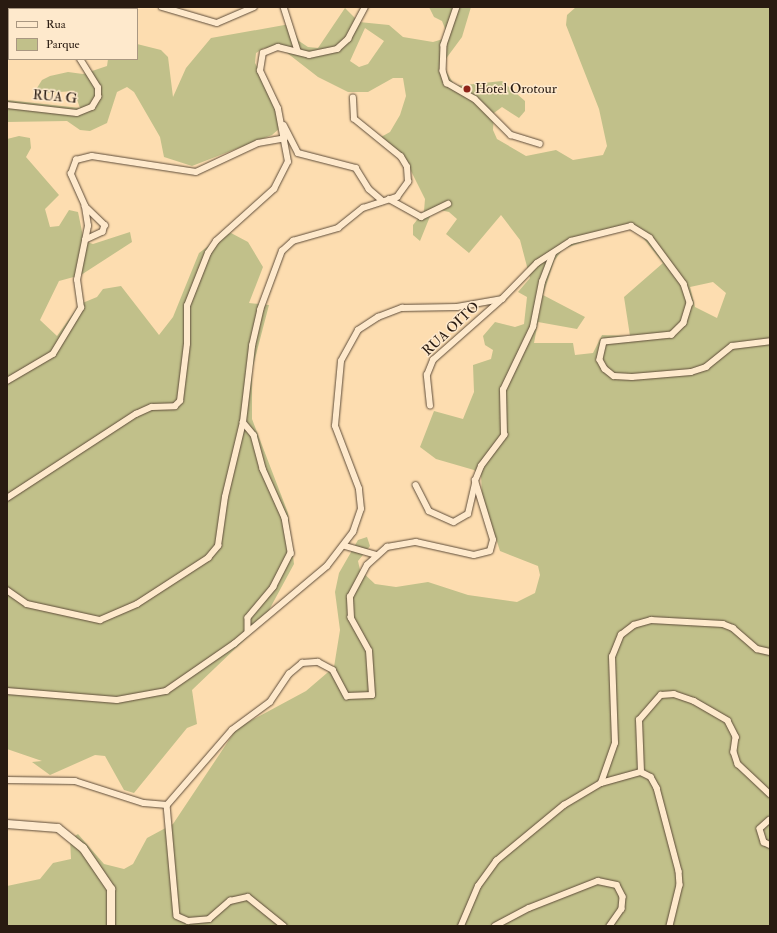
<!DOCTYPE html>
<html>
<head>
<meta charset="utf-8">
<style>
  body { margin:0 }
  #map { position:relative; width:777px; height:933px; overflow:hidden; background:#fdddb0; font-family:"IM FELL Double Pica",serif }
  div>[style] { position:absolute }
  .green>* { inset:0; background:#c1c08a }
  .roads { filter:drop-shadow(0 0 1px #5e4c39) drop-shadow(0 0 1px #5e4c39) }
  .street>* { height:5.5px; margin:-2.75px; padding:0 2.75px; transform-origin:2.75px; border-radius:2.75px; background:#fee9cc }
  .secondary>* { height:8px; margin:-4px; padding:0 4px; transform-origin:4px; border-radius:4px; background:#fee9cc }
  .dots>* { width:11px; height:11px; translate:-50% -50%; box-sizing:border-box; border:2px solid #fee9cc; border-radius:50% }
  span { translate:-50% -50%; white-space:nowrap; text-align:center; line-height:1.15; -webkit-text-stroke:3px #fee9cc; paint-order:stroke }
  .poi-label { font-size:14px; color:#291b11 }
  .left { translate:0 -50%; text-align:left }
  .street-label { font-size:14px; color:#291b11 }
  .frame { position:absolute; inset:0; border:8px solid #291b11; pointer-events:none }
  .legend { position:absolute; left:8px; top:8px; width:130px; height:52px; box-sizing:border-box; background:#fee9cc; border:1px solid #a99781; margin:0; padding:5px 7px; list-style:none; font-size:12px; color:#291b11 }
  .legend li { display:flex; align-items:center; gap:8px; height:20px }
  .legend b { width:20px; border:1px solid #a99781 }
</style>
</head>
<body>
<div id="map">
  <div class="green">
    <div style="clip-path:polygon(evenodd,429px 7px,471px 7px,462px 37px,445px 60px,446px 71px,455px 86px,502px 81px,525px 101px,525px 111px,519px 118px,502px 107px,494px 113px,493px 130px,497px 139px,526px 156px,556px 150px,573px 160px,603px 155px,607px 146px,599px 109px,566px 25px,567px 15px,576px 7px,770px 7px,770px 926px,7px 926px,7px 886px,40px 879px,53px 863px,71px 859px,70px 839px,78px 834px,104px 864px,124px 869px,133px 864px,147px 838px,173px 824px,237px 728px,306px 691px,334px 667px,340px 630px,335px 592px,339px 573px,358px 540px,367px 537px,370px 546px,358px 561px,360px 570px,375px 584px,396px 587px,428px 582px,468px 595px,517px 602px,535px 593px,540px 575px,538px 566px,500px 551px,482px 495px,481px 476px,474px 470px,436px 459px,420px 447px,434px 411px,463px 419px,474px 392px,473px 365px,491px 359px,493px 350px,485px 345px,483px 336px,495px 322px,515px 327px,524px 324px,527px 297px,518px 292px,530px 278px,520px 240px,501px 215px,469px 253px,446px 234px,457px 219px,449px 212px,440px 210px,431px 214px,420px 241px,413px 235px,413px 225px,424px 211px,425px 199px,410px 169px,381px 137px,390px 132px,400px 115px,406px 96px,403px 78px,393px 78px,368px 92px,348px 92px,318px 77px,282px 49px,264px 48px,256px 53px,255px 63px,274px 98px,280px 128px,272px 135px,192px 166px,164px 157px,160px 137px,134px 92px,127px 87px,117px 92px,107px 123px,90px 131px,80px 130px,67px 121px,7px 122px,7px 100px,80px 108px,74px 91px,45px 93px,37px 88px,42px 80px,50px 76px,68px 72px,83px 74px,107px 66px,108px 59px,137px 59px,137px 44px,161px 50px,168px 57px,173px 97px,186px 68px,211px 38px,290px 24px,299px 41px,308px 47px,318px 48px,345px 8px,359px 22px,389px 25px,403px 37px,433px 42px,443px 39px,446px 31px,442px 21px,434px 17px,429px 7px,365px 28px,384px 41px,368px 64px,359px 67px,350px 61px,365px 28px,429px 7px,622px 228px,636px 229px,663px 263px,624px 297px,630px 336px,602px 335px,593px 353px,575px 355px,573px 343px,534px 343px,538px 322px,577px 329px,585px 317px,543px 295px,554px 261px,563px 249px,622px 228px,429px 7px,713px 282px,726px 293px,717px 318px,695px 307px,690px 287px,713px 282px)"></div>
    <div style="clip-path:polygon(19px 136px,30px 138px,31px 148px,26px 157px,59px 195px,45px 209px,50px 227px,59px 226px,69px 210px,78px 212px,84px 241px,93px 244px,130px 232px,132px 242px,81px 275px,59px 281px,40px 320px,57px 336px,80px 304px,97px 297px,103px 289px,121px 286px,159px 335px,173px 317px,199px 253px,222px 236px,231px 233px,248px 242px,263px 267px,249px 303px,269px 305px,252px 370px,252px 419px,288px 513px,294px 564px,262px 623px,192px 690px,197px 724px,187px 728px,134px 793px,124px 790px,105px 756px,95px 755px,50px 775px,32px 762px,42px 761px,7px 749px,7px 139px)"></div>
  </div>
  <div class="roads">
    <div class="street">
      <div style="left:52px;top:7px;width:4px;rotate:34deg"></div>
      <div style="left:162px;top:7px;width:57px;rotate:16.2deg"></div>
      <div style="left:217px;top:23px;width:40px;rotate:-23.4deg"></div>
      <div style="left:284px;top:7px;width:46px;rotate:72.3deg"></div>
      <div style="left:457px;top:7px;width:40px;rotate:108.9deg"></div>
      <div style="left:444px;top:45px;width:26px;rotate:92deg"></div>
      <div style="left:443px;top:71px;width:13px;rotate:72deg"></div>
      <div style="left:447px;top:83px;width:32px;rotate:30deg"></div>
      <div style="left:475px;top:99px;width:51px;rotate:45deg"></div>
      <div style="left:511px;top:135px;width:30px;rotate:17deg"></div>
      <div style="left:7px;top:105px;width:70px;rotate:6.5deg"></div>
      <div style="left:77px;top:113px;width:16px;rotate:-22deg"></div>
      <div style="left:92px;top:107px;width:12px;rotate:-59deg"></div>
      <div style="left:98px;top:97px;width:9px;rotate:-90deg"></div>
      <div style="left:98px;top:88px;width:34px;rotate:-122deg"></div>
      <div style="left:284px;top:125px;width:31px;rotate:63deg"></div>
      <div style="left:298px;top:153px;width:60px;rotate:14.5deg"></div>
      <div style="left:356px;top:168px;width:25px;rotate:58deg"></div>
      <div style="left:369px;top:189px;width:18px;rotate:41deg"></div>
      <div style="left:389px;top:199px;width:37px;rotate:29deg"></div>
      <div style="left:421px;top:217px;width:30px;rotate:-26deg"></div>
      <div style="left:85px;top:206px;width:28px;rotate:44deg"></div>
      <div style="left:105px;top:225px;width:7px;rotate:106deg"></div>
      <div style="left:103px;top:232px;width:19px;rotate:155deg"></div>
      <div style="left:7px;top:381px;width:53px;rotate:-30.4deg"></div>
      <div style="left:53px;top:354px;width:54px;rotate:-58.7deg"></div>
      <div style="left:81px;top:308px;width:28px;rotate:-98deg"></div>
      <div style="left:77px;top:280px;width:55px;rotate:-78.5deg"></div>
      <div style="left:88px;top:226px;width:20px;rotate:-99deg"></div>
      <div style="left:85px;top:206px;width:35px;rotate:-114deg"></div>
      <div style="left:71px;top:174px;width:15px;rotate:-70deg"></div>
      <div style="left:76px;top:160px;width:16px;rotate:-14deg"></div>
      <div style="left:92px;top:156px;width:105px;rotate:8.7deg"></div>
      <div style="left:196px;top:172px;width:68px;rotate:-25.1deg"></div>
      <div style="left:258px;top:143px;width:27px;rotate:-10deg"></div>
      <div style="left:430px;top:406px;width:31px;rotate:-96deg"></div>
      <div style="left:427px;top:375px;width:16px;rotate:-68deg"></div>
      <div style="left:433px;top:360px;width:92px;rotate:-41.5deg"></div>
      <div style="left:243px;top:422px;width:17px;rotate:50deg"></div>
      <div style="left:254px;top:435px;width:35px;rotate:75deg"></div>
      <div style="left:263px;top:469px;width:54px;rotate:65.8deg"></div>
      <div style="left:285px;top:518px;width:36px;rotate:80deg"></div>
      <div style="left:291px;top:553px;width:38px;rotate:117deg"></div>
      <div style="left:274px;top:587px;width:40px;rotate:130deg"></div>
      <div style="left:248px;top:618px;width:12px;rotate:90deg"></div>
      <div style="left:416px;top:485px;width:29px;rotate:63deg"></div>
      <div style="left:429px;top:511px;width:27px;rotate:24deg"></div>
      <div style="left:454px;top:522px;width:16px;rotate:-30deg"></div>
      <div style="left:468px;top:514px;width:32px;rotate:-77deg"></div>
      <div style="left:7px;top:498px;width:154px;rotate:-33.1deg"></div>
      <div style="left:136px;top:414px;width:17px;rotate:-24deg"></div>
      <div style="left:152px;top:407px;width:23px;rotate:-2deg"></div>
      <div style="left:175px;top:406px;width:7px;rotate:-45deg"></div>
      <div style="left:180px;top:401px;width:57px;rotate:-83deg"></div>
      <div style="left:187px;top:344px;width:38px;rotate:-90deg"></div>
      <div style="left:187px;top:306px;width:57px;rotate:-68.4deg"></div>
      <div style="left:208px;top:253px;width:14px;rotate:-56deg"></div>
      <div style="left:216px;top:241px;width:78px;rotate:-41.9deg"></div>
      <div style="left:274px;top:189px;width:30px;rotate:-63deg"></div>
      <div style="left:288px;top:162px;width:54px;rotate:-100.7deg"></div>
      <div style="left:278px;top:109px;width:42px;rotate:-115.3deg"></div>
      <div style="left:260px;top:71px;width:18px;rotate:-81deg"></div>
      <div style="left:263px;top:53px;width:16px;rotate:-22deg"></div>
      <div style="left:278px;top:47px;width:32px;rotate:14deg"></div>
      <div style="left:309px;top:55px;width:29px;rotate:-12deg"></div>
      <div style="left:337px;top:49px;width:15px;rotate:-42deg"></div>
      <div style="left:348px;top:39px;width:36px;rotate:-62deg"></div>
      <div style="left:345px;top:546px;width:32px;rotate:16deg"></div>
      <div style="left:7px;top:590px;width:24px;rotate:35deg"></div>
      <div style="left:27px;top:604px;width:75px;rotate:12.4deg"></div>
      <div style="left:100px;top:620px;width:40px;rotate:-23.4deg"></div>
      <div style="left:137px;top:604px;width:85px;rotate:-32.9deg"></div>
      <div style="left:208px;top:558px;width:16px;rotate:-50deg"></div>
      <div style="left:218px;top:546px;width:49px;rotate:-81.9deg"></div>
      <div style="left:225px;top:497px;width:77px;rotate:-76.5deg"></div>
      <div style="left:243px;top:422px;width:77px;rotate:-83.2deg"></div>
      <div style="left:252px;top:346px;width:37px;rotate:-77deg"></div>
      <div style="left:260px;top:310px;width:63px;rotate:-69.6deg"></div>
      <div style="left:282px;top:251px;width:15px;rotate:-42deg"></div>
      <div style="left:293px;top:241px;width:47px;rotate:-16.1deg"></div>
      <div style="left:338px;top:228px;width:32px;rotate:-39deg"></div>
      <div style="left:363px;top:208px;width:36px;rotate:-18deg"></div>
      <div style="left:397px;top:197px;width:19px;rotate:-54deg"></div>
      <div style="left:408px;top:182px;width:15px;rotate:-94deg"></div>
      <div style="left:407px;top:167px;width:12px;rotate:-121deg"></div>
      <div style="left:401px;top:157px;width:60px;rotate:-141deg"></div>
      <div style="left:354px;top:119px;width:21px;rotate:-93deg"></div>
      <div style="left:7px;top:691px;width:110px;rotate:4.7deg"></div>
      <div style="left:117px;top:700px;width:50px;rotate:-10.4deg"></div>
      <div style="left:166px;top:691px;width:83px;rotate:-34.7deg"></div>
      <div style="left:234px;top:644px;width:121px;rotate:-40deg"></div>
      <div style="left:327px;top:566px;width:43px;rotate:-52.6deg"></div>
      <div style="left:353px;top:532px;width:24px;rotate:-71deg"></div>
      <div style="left:361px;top:509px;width:20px;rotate:-96deg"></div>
      <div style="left:359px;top:489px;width:67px;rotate:-110.9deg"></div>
      <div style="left:335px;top:426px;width:65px;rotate:-84.7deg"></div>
      <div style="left:341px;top:361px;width:35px;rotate:-61deg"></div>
      <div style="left:358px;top:330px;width:24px;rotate:-33deg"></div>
      <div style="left:378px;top:317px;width:26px;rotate:-21deg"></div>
      <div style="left:402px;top:308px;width:55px;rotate:-1deg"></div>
      <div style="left:457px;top:307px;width:46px;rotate:-10.1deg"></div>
      <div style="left:502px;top:299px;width:50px;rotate:-45.8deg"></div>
      <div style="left:537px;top:263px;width:40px;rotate:-32.9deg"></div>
      <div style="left:571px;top:241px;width:62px;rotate:-14deg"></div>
      <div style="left:631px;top:226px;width:22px;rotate:32deg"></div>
      <div style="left:650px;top:238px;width:57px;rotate:53.5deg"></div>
      <div style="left:684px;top:284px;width:20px;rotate:72deg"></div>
      <div style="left:690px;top:303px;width:21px;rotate:107deg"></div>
      <div style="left:684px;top:323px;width:17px;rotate:135deg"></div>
      <div style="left:672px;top:335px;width:68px;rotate:174.1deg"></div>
      <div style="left:604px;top:342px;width:18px;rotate:103deg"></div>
      <div style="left:600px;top:360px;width:10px;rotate:61deg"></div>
      <div style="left:605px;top:369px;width:11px;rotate:38deg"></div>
      <div style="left:614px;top:376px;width:18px;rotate:3deg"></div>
      <div style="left:632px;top:377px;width:59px;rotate:-4.8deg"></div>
      <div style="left:691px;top:372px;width:16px;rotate:-18deg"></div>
      <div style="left:706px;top:367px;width:33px;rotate:-39deg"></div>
      <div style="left:732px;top:346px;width:38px;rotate:-7deg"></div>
      <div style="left:641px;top:772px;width:52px;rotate:-92.2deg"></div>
      <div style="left:639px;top:720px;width:33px;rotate:-49deg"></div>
      <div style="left:661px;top:695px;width:13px;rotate:-4deg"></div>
      <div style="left:674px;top:694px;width:21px;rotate:19deg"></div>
      <div style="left:694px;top:701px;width:39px;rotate:30deg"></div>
      <div style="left:728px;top:721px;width:18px;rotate:63deg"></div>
      <div style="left:736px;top:737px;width:15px;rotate:98deg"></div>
      <div style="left:734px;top:752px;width:13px;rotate:72deg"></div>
      <div style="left:738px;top:764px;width:44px;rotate:43.2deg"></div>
      <div style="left:7px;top:780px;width:68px;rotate:0.8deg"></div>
      <div style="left:75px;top:781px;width:72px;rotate:17.7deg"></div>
      <div style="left:144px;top:803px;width:23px;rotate:5deg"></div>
      <div style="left:167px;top:805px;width:99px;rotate:-49.1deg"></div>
      <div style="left:232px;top:730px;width:47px;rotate:-36.4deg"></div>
      <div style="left:270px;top:702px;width:34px;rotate:-56deg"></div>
      <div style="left:289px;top:674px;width:17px;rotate:-40deg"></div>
      <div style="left:302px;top:663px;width:16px;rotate:-4deg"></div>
      <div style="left:318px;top:662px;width:17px;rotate:28deg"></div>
      <div style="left:333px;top:670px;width:30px;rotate:62deg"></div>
      <div style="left:347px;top:696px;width:25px;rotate:-2deg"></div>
      <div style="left:372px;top:695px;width:44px;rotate:-93.9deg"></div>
      <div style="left:369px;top:651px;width:38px;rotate:-119deg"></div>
      <div style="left:351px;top:618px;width:21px;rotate:-93deg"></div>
      <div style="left:350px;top:597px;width:36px;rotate:-62deg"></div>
      <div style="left:367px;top:565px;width:27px;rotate:-42deg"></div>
      <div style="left:387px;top:547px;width:29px;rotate:-10deg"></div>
      <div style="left:416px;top:542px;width:59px;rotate:12.6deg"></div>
      <div style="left:474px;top:555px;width:16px;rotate:-14deg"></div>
      <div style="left:490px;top:551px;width:11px;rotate:-75deg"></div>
      <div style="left:493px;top:540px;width:62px;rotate:-107deg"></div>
      <div style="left:475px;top:481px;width:16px;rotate:-68deg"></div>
      <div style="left:481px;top:466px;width:39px;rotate:-53deg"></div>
      <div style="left:504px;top:435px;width:45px;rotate:-91.3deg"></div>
      <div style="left:503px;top:390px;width:70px;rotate:-64.5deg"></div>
      <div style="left:533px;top:327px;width:46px;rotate:-78.7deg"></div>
      <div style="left:542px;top:282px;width:30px;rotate:-69deg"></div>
      <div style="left:601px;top:783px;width:42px;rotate:-70.7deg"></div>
      <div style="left:615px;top:743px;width:86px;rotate:-92deg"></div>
      <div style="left:612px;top:657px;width:24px;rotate:-68deg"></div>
      <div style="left:621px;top:635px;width:16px;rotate:-38deg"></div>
      <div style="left:634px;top:625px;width:18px;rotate:-16deg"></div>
      <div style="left:651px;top:620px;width:72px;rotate:3.2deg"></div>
      <div style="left:723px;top:624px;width:11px;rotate:22deg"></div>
      <div style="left:733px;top:628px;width:32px;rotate:41deg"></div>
      <div style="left:757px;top:649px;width:13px;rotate:13deg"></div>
      <div style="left:167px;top:805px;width:111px;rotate:84.9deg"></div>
      <div style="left:177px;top:916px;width:12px;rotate:24deg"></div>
      <div style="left:188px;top:921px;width:21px;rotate:-5deg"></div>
      <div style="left:209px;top:919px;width:28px;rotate:-41deg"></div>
      <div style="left:230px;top:901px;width:18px;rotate:-13deg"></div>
      <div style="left:248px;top:897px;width:46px;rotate:38.9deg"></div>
      <div style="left:770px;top:820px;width:13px;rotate:138deg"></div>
      <div style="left:760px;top:829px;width:14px;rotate:73deg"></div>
      <div style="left:764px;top:842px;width:7px;rotate:27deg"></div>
      <div style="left:461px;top:926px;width:43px;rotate:-67deg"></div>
      <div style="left:478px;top:886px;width:31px;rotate:-54deg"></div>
      <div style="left:496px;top:861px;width:88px;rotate:-39.5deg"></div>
      <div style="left:564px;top:805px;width:43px;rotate:-30.7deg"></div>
      <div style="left:601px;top:783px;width:41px;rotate:-15.4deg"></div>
      <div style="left:641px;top:772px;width:11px;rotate:27deg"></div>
      <div style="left:651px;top:777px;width:13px;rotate:61deg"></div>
      <div style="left:657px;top:788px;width:86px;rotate:75.2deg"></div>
      <div style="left:679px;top:871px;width:14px;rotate:86deg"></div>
      <div style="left:680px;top:885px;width:42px;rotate:103.7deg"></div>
      <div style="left:495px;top:926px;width:38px;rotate:-28deg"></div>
      <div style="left:529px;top:908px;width:74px;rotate:-21.4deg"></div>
      <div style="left:598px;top:881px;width:19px;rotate:12deg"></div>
      <div style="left:617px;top:885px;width:13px;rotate:63deg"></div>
      <div style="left:623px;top:897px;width:12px;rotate:95deg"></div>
      <div style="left:622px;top:909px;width:21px;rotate:125deg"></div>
    </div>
    <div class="secondary">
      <div style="left:7px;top:824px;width:51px;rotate:4.5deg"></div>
      <div style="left:58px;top:828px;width:32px;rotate:39deg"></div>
      <div style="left:83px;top:848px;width:50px;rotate:55.7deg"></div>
      <div style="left:111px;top:889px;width:37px;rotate:90deg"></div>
    </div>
  </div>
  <div class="dots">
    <div style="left:467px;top:89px;background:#8f2418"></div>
  </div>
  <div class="poi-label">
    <span class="left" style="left:475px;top:89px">Hotel Orotour</span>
  </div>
  <div class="street-label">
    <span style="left:55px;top:97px;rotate:5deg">RUA G</span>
    <span style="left:451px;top:329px;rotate:-43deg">RUA OITO</span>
  </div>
  <div class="frame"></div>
  <ul class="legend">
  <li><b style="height:5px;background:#fee9cc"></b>Rua</li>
  <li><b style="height:11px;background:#c1c08a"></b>Parque</li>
  </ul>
</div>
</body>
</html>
